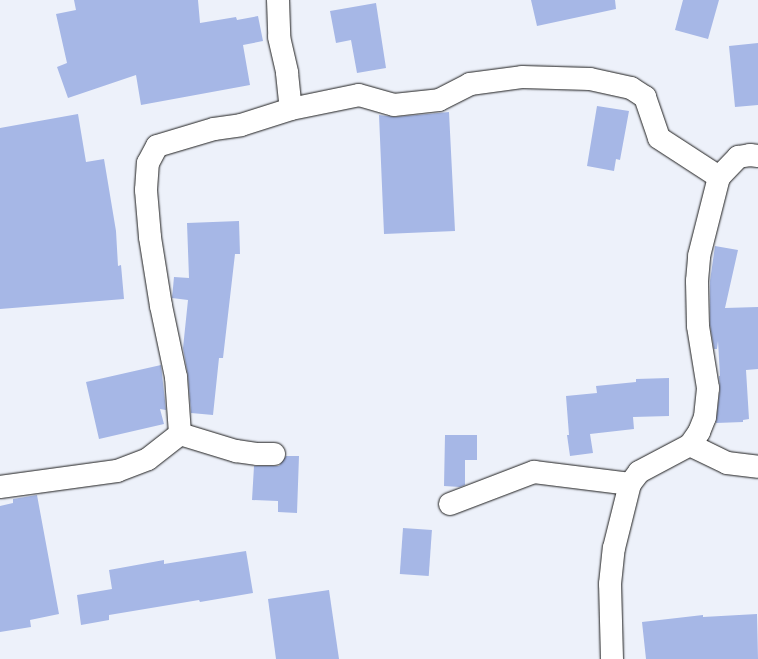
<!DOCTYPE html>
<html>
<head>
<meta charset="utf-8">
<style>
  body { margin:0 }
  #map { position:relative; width:758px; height:659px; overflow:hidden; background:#edf1fa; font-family:Sriracha,sans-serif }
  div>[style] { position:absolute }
  .building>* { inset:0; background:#a6b7e6; transform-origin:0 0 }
  .roads { filter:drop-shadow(0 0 1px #1c1c1c) drop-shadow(0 0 1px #1c1c1c) }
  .minor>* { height:22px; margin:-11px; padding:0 11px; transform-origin:11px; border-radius:11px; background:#fff }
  span { translate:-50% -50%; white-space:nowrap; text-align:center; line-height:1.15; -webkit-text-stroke:3px #fff; paint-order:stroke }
</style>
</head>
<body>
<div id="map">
  <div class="building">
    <div style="clip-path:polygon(74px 0,198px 0,200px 23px,236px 17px,237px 20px,258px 16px,263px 41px,243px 45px,250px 85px,141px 105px,136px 75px,68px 98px,57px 67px,67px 63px,56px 14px,76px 10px)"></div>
    <div style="clip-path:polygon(531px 0,615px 0,616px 9px,537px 26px)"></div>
    <div style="clip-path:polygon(683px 0,719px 0,708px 39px,675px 30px)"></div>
    <div style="clip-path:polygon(376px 3px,386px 68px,357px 73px,351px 40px,336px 43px,330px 11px)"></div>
    <div style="clip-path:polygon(758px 43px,758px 105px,735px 107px,729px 46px)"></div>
    <div style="clip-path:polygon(597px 106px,629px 111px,620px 160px,616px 159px,614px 171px,587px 166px)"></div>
    <div style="clip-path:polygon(449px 112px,455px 231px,384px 234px,379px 115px,395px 117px)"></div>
    <div style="clip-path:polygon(78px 114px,86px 162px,104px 159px,116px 231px,118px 266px,121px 265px,124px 299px,0 309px,0 128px)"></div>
    <div style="clip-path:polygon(239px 221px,240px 254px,235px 254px,223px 358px,219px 358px,213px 415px,191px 413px,188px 376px,183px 348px,188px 300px,172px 298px,174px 277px,189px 278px,187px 223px)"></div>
    <div style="clip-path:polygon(715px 246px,738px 250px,725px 308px,758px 307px,758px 369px,746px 370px,749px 419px,743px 420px,743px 422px,716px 423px,720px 389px,719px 376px,720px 376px,718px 341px,717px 349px,714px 349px,710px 325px,710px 281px)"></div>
    <div style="clip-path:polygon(161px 365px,166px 410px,160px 409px,164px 424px,99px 439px,86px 382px)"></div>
    <div style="clip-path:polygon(669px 378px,669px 416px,633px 417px,634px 429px,590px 434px,593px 453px,570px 456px,567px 435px,569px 435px,566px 396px,597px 393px,596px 386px,636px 382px,636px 379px)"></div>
    <div style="clip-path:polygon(445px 435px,477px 435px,477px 460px,465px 460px,465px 485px,460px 487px,444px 486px)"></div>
    <div style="clip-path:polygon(286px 456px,299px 456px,297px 513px,278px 512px,278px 501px,252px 500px,254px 466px,279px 466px)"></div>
    <div style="clip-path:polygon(37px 495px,59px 614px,30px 620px,31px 627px,0 632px,0 506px,13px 503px,13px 499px)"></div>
    <div style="left:403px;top:528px;width:29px;height:46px;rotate:4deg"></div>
    <div style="clip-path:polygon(246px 551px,253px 593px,200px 602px,199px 600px,109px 615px,109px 620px,81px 625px,77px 595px,112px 589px,109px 570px,164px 560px,164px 564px)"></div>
    <div style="clip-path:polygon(329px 590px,339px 659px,276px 659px,268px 599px)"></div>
    <div style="clip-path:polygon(757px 614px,758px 659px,646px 659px,642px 622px,703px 615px,703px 617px)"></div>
  </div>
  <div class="roads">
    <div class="minor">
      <div style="left:278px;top:0;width:37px;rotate:88deg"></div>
      <div style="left:279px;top:37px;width:37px;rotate:77deg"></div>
      <div style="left:287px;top:73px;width:36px;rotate:84deg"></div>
      <div style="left:180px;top:434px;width:57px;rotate:-94deg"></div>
      <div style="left:176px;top:377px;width:73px;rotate:-101.9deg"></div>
      <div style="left:161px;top:306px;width:70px;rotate:-99.1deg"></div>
      <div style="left:150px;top:237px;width:47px;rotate:-94.9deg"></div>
      <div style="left:146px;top:190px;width:27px;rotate:-86deg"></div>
      <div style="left:148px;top:163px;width:19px;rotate:-62deg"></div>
      <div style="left:157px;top:146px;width:59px;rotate:-16.6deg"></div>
      <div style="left:214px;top:129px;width:27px;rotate:-8deg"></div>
      <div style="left:241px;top:125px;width:52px;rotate:-17.7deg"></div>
      <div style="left:291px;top:109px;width:69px;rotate:-11.6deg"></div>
      <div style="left:359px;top:95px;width:36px;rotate:16deg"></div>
      <div style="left:394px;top:105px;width:45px;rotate:-6.3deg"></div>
      <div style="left:439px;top:100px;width:35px;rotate:-27deg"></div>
      <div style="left:470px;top:84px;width:52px;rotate:-7.7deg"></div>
      <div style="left:522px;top:77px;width:68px;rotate:1.7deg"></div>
      <div style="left:590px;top:79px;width:42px;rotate:12.4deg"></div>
      <div style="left:631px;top:88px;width:17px;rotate:33deg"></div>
      <div style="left:645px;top:97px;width:43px;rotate:71.1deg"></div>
      <div style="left:659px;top:138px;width:72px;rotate:33deg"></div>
      <div style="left:180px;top:434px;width:59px;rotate:16.9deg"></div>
      <div style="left:236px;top:451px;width:22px;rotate:8deg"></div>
      <div style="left:258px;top:454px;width:16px"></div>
      <div style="left:690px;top:445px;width:41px;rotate:25.9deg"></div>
      <div style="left:727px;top:463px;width:31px;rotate:7deg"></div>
      <div style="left:0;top:487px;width:118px;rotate:-7.8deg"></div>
      <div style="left:117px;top:471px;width:33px;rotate:-21deg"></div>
      <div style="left:148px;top:459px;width:41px;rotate:-38deg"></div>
      <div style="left:450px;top:504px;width:90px;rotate:-20.9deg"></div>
      <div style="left:534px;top:472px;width:97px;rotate:7.1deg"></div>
      <div style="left:612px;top:659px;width:75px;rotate:-91.5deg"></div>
      <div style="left:610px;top:584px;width:36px;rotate:-84deg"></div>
      <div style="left:614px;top:548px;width:66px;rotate:-76deg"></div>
      <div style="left:630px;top:484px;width:15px;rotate:-53deg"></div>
      <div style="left:639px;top:472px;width:58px;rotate:-27.9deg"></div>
      <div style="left:690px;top:445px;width:16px;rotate:-55deg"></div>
      <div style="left:699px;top:432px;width:16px;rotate:-68deg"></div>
      <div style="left:705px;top:417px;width:29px;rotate:-84deg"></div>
      <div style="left:708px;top:388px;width:63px;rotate:-99.2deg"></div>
      <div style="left:698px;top:326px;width:45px;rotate:-91.3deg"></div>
      <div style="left:697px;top:281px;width:25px;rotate:-85deg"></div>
      <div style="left:699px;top:256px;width:81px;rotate:-75.8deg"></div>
      <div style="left:719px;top:177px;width:28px;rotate:-46deg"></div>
      <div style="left:738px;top:157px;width:12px;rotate:-9deg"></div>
      <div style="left:750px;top:155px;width:8px;rotate:7deg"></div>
    </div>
  </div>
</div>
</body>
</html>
